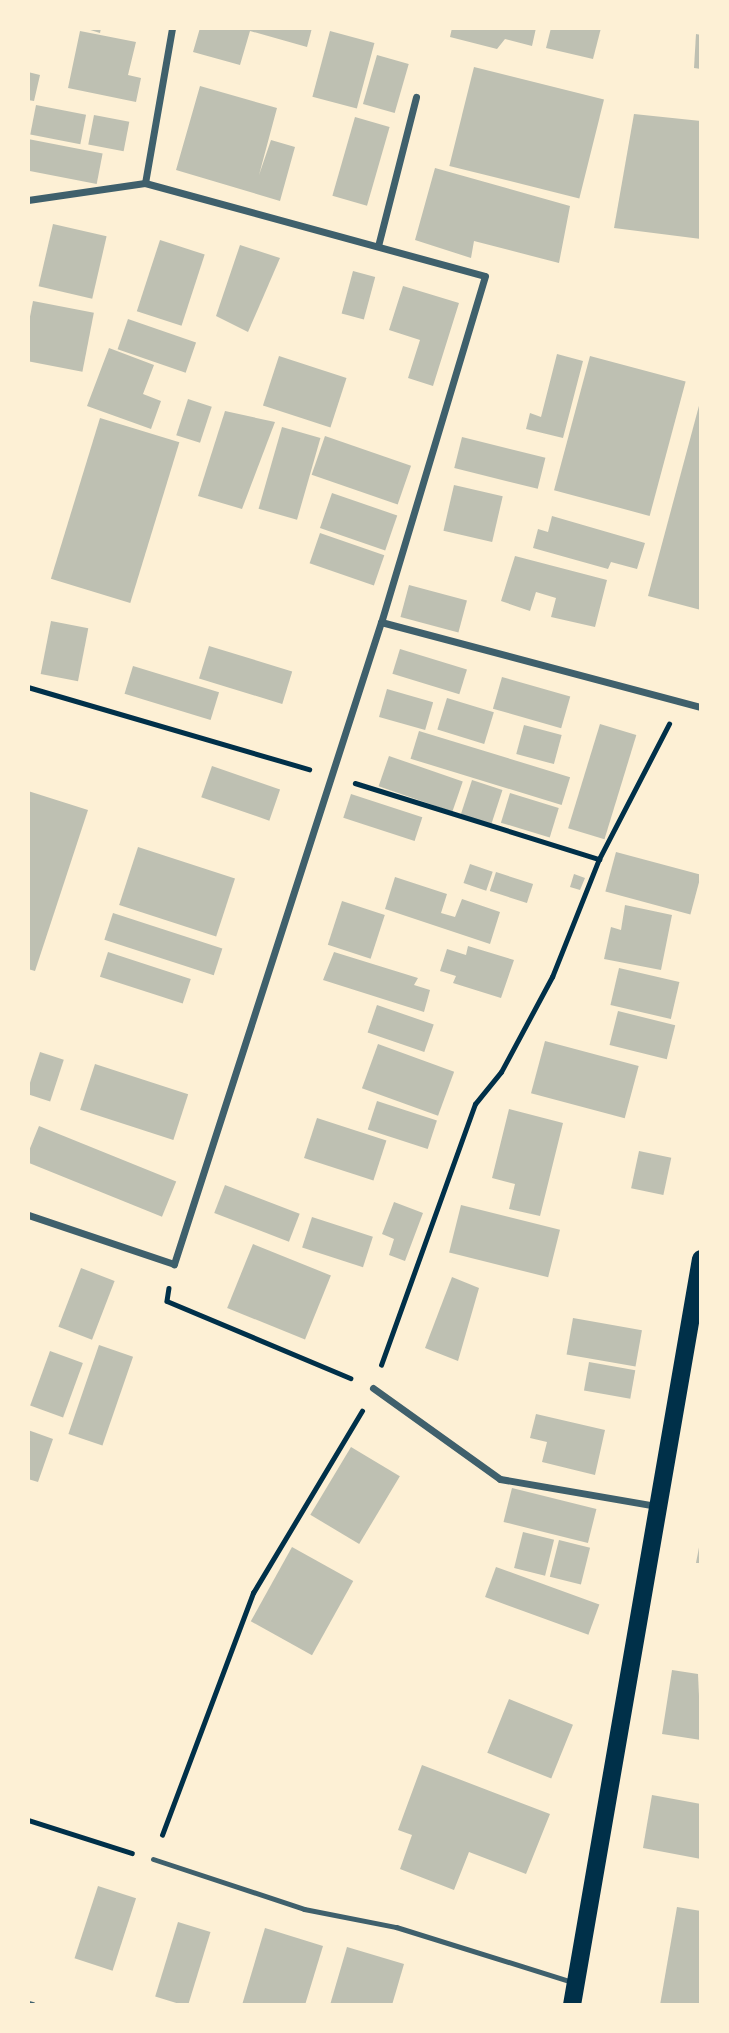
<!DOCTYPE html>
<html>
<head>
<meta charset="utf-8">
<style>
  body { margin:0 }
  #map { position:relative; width:729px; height:2033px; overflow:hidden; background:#fdf0d5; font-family:"Open Sans",sans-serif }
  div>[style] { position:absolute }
  .building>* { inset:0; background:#bec0b2; transform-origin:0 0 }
  .path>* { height:4.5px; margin:-2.25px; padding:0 2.25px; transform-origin:2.25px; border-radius:2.25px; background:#003049 }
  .service>* { height:5px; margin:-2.5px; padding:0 2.5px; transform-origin:2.5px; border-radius:2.5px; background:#3f606c }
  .minor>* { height:7px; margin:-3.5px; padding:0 3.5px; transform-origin:3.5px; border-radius:3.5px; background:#3f606c }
  .primary>* { height:18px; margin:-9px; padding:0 9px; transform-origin:9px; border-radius:9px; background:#003049 }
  span { translate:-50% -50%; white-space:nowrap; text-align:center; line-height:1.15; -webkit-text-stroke:5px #fdf0d5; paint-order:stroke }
  .frame { position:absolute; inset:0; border:30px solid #fdf0d5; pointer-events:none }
</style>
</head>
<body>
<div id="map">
  <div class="building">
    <div style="clip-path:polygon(84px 28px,101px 28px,100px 33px)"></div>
    <div style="clip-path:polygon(200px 28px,312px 28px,307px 47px,250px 31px,240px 65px,193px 52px)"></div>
    <div style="clip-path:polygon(452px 28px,536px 28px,532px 46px,505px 39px,497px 49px,450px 37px)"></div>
    <div style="clip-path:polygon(551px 28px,601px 28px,593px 59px,546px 48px)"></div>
    <div style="clip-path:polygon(80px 31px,136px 42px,128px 75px,141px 78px,136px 102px,68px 88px)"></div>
    <div style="left:330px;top:31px;width:46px;height:68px;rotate:15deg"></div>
    <div style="clip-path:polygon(696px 34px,701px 35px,701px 69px,694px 68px)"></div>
    <div style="left:377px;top:55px;width:33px;height:51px;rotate:16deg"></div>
    <div style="left:474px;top:67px;width:134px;height:102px;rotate:14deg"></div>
    <div style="clip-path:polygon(28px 72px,40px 75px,34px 101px,28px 100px)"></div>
    <div style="clip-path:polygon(200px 86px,277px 108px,259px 175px,271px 140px,295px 147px,280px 201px,176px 170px)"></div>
    <div style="left:36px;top:105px;width:51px;height:30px;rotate:11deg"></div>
    <div style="clip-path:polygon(634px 114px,701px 121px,701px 239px,614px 228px)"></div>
    <div style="left:94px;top:115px;width:36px;height:30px;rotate:11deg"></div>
    <div style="left:355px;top:117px;width:36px;height:82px;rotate:16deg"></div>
    <div style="left:28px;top:139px;width:76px;height:31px;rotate:11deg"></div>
    <div style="clip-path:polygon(435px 168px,570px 206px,559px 263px,474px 241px,471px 258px,415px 240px)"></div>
    <div style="left:53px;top:224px;width:55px;height:64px;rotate:13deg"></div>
    <div style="left:160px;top:240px;width:47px;height:75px;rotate:18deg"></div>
    <div style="clip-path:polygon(240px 245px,280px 258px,248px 332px,216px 316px)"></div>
    <div style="left:353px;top:271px;width:23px;height:44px;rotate:15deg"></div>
    <div style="clip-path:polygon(403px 286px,459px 303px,433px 386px,408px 378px,420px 340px,389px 330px)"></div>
    <div style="left:33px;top:301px;width:62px;height:60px;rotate:11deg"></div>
    <div style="left:128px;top:319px;width:72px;height:32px;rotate:19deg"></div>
    <div style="clip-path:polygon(109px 348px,154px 365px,143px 394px,161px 401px,151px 429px,87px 406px)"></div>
    <div style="clip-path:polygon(557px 354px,583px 361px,563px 438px,526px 429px,530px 413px,541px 417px)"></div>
    <div style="left:279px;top:356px;width:71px;height:52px;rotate:18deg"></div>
    <div style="left:590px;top:356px;width:99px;height:139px;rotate:15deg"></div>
    <div style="left:188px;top:399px;width:25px;height:38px;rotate:18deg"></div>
    <div style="clip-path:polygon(700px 402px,701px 402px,701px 610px,648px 596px)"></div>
    <div style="clip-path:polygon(225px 411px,275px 422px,242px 509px,198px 496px)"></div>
    <div style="left:100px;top:418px;width:83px;height:168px;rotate:17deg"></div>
    <div style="left:282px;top:427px;width:40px;height:85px;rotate:16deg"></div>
    <div style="left:325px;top:436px;width:91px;height:41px;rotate:19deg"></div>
    <div style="left:462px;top:437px;width:86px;height:32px;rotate:14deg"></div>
    <div style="left:454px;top:485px;width:50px;height:47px;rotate:13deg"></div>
    <div style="left:332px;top:493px;width:69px;height:37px;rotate:19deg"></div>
    <div style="clip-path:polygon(552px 516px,645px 543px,637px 569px,611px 562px,608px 569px,533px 548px,538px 529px,548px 532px)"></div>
    <div style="left:320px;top:533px;width:68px;height:32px;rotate:19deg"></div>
    <div style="clip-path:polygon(515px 556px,607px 580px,595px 627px,551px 617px,556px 598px,536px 592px,530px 611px,501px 601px)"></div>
    <div style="left:409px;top:585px;width:60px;height:33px;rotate:15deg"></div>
    <div style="left:51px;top:621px;width:38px;height:54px;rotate:11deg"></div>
    <div style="left:209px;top:646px;width:87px;height:34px;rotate:17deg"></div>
    <div style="left:400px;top:649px;width:70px;height:26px;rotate:17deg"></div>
    <div style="left:133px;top:666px;width:90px;height:29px;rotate:17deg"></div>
    <div style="left:502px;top:677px;width:71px;height:33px;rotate:16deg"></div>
    <div style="left:387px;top:689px;width:48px;height:29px;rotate:16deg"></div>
    <div style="left:447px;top:698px;width:49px;height:33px;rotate:17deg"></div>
    <div style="left:600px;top:724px;width:38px;height:109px;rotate:17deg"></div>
    <div style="left:524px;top:725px;width:39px;height:30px;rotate:15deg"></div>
    <div style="left:419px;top:731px;width:158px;height:29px;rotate:17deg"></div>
    <div style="left:389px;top:756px;width:78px;height:32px;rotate:19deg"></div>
    <div style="left:212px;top:766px;width:72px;height:33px;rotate:19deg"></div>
    <div style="left:472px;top:780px;width:32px;height:36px;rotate:18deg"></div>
    <div style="clip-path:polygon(28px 791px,88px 810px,35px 971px,28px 969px)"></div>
    <div style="left:510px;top:793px;width:51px;height:31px;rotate:17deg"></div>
    <div style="left:351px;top:794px;width:75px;height:25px;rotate:18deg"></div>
    <div style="left:138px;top:847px;width:102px;height:61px;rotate:18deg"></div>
    <div style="left:616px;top:852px;width:88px;height:41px;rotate:15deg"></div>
    <div style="left:470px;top:864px;width:24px;height:20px;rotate:19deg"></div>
    <div style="left:496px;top:872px;width:39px;height:20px;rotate:18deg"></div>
    <div style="clip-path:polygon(574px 874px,585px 878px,580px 890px,570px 887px)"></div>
    <div style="clip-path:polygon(395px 877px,447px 894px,441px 913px,455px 917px,462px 899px,500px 912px,490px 944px,385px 909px)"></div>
    <div style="left:342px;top:901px;width:45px;height:46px;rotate:18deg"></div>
    <div style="clip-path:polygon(625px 905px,672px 915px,661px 970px,604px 959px,611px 927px,621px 930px)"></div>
    <div style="left:113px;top:913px;width:115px;height:28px;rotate:18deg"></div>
    <div style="clip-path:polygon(468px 946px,514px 960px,501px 998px,453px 983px,456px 976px,440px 971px,447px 949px,466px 955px)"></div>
    <div style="left:108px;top:952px;width:87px;height:26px;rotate:18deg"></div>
    <div style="clip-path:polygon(334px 952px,418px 978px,414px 985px,430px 990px,424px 1012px,323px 980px)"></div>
    <div style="left:619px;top:968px;width:62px;height:38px;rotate:13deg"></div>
    <div style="left:377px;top:1005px;width:60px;height:29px;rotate:19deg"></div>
    <div style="left:618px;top:1011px;width:59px;height:35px;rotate:14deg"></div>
    <div style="left:545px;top:1041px;width:97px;height:54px;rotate:15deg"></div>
    <div style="left:378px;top:1044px;width:81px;height:47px;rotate:20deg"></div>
    <div style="left:40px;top:1052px;width:25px;height:44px;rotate:18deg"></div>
    <div style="left:95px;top:1064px;width:98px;height:48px;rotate:18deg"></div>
    <div style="left:377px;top:1101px;width:63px;height:30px;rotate:18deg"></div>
    <div style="clip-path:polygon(509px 1109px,563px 1123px,540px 1216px,509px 1209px,515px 1184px,492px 1178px)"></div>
    <div style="left:317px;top:1118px;width:73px;height:42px;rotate:18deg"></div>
    <div style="left:39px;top:1126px;width:148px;height:38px;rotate:22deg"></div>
    <div style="left:639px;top:1151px;width:33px;height:38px;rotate:12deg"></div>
    <div style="left:225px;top:1185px;width:80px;height:30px;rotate:21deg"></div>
    <div style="clip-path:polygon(394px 1202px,423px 1213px,405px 1261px,389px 1255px,394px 1239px,382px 1234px)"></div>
    <div style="left:461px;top:1205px;width:102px;height:49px;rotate:14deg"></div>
    <div style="left:312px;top:1217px;width:64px;height:32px;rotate:18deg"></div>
    <div style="left:253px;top:1244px;width:84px;height:69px;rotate:22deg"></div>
    <div style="left:81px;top:1268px;width:36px;height:63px;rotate:21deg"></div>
    <div style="clip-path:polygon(452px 1277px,479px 1288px,458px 1361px,425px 1348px)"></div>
    <div style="left:573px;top:1318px;width:70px;height:37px;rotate:10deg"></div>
    <div style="left:99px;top:1345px;width:36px;height:94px;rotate:19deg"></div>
    <div style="left:50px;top:1351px;width:35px;height:58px;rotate:20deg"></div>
    <div style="left:589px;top:1362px;width:47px;height:29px;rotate:10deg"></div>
    <div style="clip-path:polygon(536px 1414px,605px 1430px,595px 1475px,542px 1462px,547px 1442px,530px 1438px)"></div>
    <div style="clip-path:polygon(28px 1430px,53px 1439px,38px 1482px,28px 1479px)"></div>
    <div style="left:351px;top:1447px;width:57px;height:79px;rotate:31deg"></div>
    <div style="left:512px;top:1488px;width:87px;height:35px;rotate:14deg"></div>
    <div style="left:523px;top:1532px;width:32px;height:37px;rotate:14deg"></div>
    <div style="clip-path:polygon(701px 1537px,701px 1563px,696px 1563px)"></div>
    <div style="left:559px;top:1540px;width:32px;height:38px;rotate:14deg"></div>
    <div style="left:292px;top:1547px;width:70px;height:85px;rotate:29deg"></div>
    <div style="left:496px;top:1567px;width:110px;height:32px;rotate:20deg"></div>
    <div style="clip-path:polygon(672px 1670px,698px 1674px,701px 1740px,662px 1734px)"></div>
    <div style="left:509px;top:1699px;width:69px;height:58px;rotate:22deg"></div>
    <div style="clip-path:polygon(422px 1765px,550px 1814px,526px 1874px,469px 1852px,454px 1890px,400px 1869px,412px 1835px,398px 1830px)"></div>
    <div style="clip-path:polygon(652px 1795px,701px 1804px,701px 1859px,643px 1848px)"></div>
    <div style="left:98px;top:1886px;width:40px;height:76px;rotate:18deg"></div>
    <div style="clip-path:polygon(677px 1907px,701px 1911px,701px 2005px,660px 2005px)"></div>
    <div style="left:178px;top:1922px;width:34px;height:78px;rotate:17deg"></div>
    <div style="clip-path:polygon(265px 1928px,323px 1946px,305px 2005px,242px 2005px)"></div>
    <div style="clip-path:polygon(347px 1947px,404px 1964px,392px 2005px,330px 2005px)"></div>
  </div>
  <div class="path">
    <div style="left:28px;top:687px;width:293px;rotate:16.3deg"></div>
    <div style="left:355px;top:783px;width:256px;rotate:17.3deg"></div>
    <div style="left:169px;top:1288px;width:13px;rotate:99deg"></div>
    <div style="left:167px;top:1301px;width:199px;rotate:22.8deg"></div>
    <div style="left:381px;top:1365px;width:277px;rotate:-70.2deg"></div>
    <div style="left:475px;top:1104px;width:41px;rotate:-50.9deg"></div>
    <div style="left:501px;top:1072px;width:108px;rotate:-61.8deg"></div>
    <div style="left:552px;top:977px;width:127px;rotate:-68.3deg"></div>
    <div style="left:599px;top:859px;width:152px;rotate:-62.6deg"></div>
    <div style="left:28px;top:1820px;width:109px;rotate:17.6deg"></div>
    <div style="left:162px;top:1835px;width:259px;rotate:-69.4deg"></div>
    <div style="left:253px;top:1593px;width:212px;rotate:-59.1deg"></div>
  </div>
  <div class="service">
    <div style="left:153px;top:1859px;width:159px;rotate:18.3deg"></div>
    <div style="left:304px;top:1909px;width:94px;rotate:11.1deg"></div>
    <div style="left:396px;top:1927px;width:185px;rotate:17.3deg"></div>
  </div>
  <div class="minor">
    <div style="left:145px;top:183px;width:157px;rotate:-80.1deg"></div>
    <div style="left:28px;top:200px;width:118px;rotate:-8.3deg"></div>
    <div style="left:145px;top:183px;width:352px;rotate:15.3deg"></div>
    <div style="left:485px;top:276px;width:361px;rotate:106.7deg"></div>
    <div style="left:381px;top:622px;width:675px;rotate:107.87deg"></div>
    <div style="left:174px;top:1264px;width:154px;rotate:-161.4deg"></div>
    <div style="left:378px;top:246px;width:154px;rotate:-75.7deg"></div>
    <div style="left:381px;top:622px;width:331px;rotate:14.9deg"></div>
    <div style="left:373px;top:1388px;width:156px;rotate:35.6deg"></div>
    <div style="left:500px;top:1479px;width:158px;rotate:9.8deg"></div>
    <div style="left:28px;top:2004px;width:4px;rotate:14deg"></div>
  </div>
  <div class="primary">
    <div style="left:572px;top:2005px;width:757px;rotate:-80.19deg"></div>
  </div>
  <div class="frame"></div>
</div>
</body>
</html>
